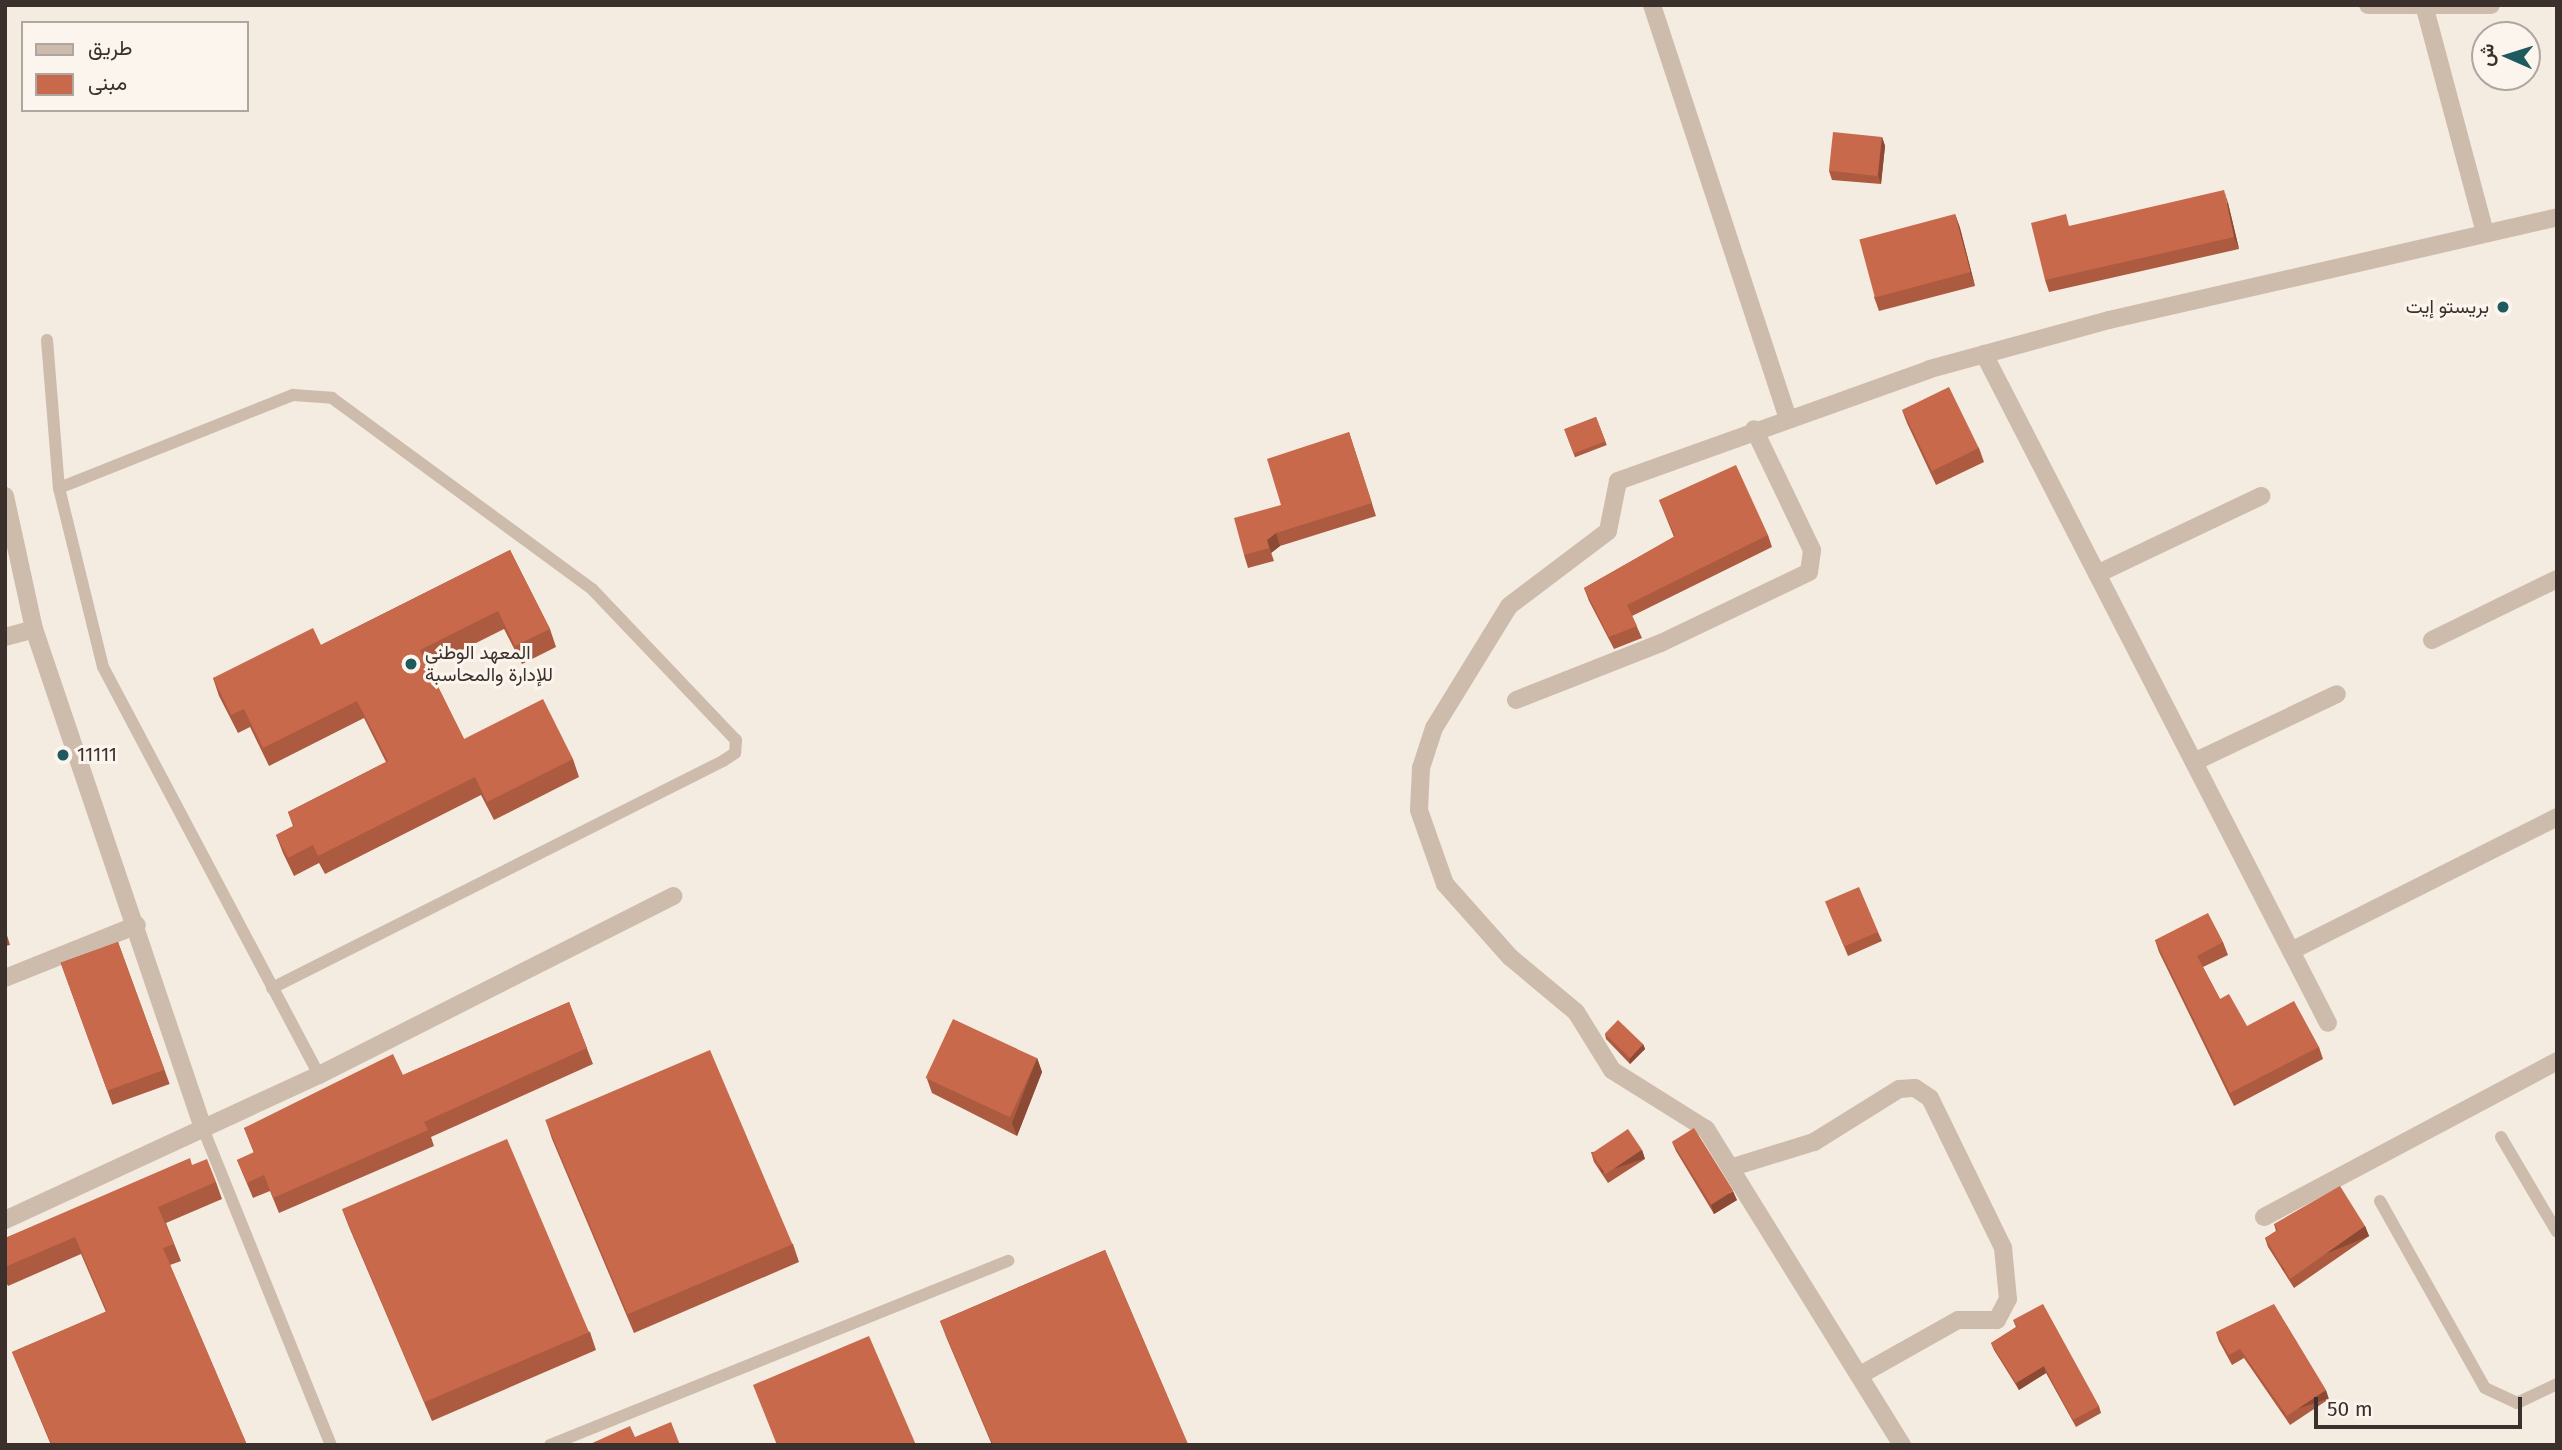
<!DOCTYPE html>
<html>
<head>
<meta charset="utf-8">
<style>
  body { margin:0 }
  #map { position:relative; width:2562px; height:1450px; overflow:hidden; background:#f4ebe1; font-family:"Fira Sans",Vazirmatn,sans-serif }
  div>[style] { position:absolute }
  .service>* { height:12px; margin:-6px; padding:0 6px; transform-origin:6px; border-radius:6px; background:#cdbbac }
  .minor>* { height:18px; margin:-9px; padding:0 9px; transform-origin:9px; border-radius:9px; background:#cdbbac }
  .wall>* { inset:0; background:#ac5a40; transform-origin:0 0 }
  .shaded-wall>* { inset:0; background:#8c4a34; transform-origin:0 0 }
  .building>* { inset:0; background:#c8694b; transform-origin:0 0 }
  .dots>* { width:19px; height:19px; translate:-50% -50%; box-sizing:border-box; border:4px solid #fbf5ee; border-radius:50% }
  span { translate:-50% -50%; white-space:nowrap; text-align:center; line-height:1.15; -webkit-text-stroke:6px #fbf5ee; paint-order:stroke }
  .poi-label { font-size:19px; color:#3b302b }
  .right { translate:-100% -50%; text-align:right }
  .left { translate:0 -50%; text-align:left }
  .frame { position:absolute; inset:0; border:7px solid #3b302b; pointer-events:none }
  .legend { position:absolute; left:21px; top:21px; width:228px; height:91px; box-sizing:border-box; background:#fbf5ee; border:2px solid #aea6a0; margin:0; padding:9px 12px; list-style:none; font-size:21px; color:#3b302b }
  .legend li { display:flex; align-items:center; gap:14px; height:35px }
  .legend b { width:35px; border:2px solid #aea6a0 }
  .north { position:absolute; left:2471px; top:21px; width:70px; height:70px; box-sizing:border-box; background:#fbf5ee; border:2px solid #aea6a0; border-radius:50%; rotate:273deg; font-size:19px; font-weight:700; line-height:28px; text-align:center; color:#3b302b }
  .north::after { content:''; display:block; margin:auto; width:24px; height:32px; background:#1f5a5e; clip-path:polygon(50% 0,100% 100%,50% 72%,0 100%) }
  .scale { position:absolute; left:2314px; top:1397px; width:208px; height:32px; box-sizing:border-box; border:4px solid #3b302b; border-top:0; padding-left:9px; font-size:21px; line-height:24px; white-space:nowrap; color:#3b302b; -webkit-text-stroke:5px #fbf5ee; paint-order:stroke }
</style>
</head>
<body>
<div id="map">
  <div class="service">
    <div style="left:47px;top:340px;width:148px;rotate:85.4deg"></div>
    <div style="left:59px;top:488px;width:184px;rotate:76.2deg"></div>
    <div style="left:103px;top:667px;width:462px;rotate:62.1deg"></div>
    <div style="left:59px;top:488px;width:252px;rotate:-21.7deg"></div>
    <div style="left:293px;top:395px;width:39px;rotate:4deg"></div>
    <div style="left:332px;top:398px;width:323px;rotate:36.3deg"></div>
    <div style="left:592px;top:589px;width:209px;rotate:46.4deg"></div>
    <div style="left:736px;top:740px;width:13px;rotate:94deg"></div>
    <div style="left:735px;top:753px;width:14px;rotate:146deg"></div>
    <div style="left:723px;top:761px;width:505px;rotate:153.28deg"></div>
    <div style="left:204px;top:1131px;width:339px;rotate:68deg"></div>
    <div style="left:2501px;top:1137px;width:110px;rotate:59.5deg"></div>
    <div style="left:2380px;top:1201px;width:214px;rotate:60.7deg"></div>
    <div style="left:2485px;top:1388px;width:35px;rotate:25deg"></div>
    <div style="left:2517px;top:1403px;width:44px;rotate:-25.4deg"></div>
    <div style="left:550px;top:1445px;width:494px;rotate:-21.9deg"></div>
  </div>
  <div class="minor">
    <div style="left:1652px;top:5px;width:433px;rotate:71.8deg"></div>
    <div style="left:2368px;top:5px;width:123px"></div>
    <div style="left:2424px;top:5px;width:235px;rotate:75deg"></div>
    <div style="left:1984px;top:354px;width:752px;rotate:62.79deg"></div>
    <div style="left:5px;top:496px;width:136px;rotate:77.7deg"></div>
    <div style="left:34px;top:629px;width:530px;rotate:71.29deg"></div>
    <div style="left:2097px;top:574px;width:182px;rotate:-25.4deg"></div>
    <div style="left:5px;top:637px;width:30px;rotate:-15deg"></div>
    <div style="left:2432px;top:640px;width:139px;rotate:-26deg"></div>
    <div style="left:1516px;top:700px;width:156px;rotate:-21.5deg"></div>
    <div style="left:1661px;top:643px;width:164px;rotate:-25.6deg"></div>
    <div style="left:1809px;top:572px;width:22px;rotate:-82deg"></div>
    <div style="left:1812px;top:550px;width:134px;rotate:-115.6deg"></div>
    <div style="left:2194px;top:762px;width:158px;rotate:-25.4deg"></div>
    <div style="left:2291px;top:951px;width:298px;rotate:-26.7deg"></div>
    <div style="left:5px;top:978px;width:142px;rotate:-21.9deg"></div>
    <div style="left:1733px;top:1167px;width:85px;rotate:-17.2deg"></div>
    <div style="left:1814px;top:1142px;width:100px;rotate:-31.9deg"></div>
    <div style="left:1899px;top:1089px;width:16px;rotate:-4deg"></div>
    <div style="left:1915px;top:1088px;width:18px;rotate:34deg"></div>
    <div style="left:1930px;top:1098px;width:167px;rotate:64deg"></div>
    <div style="left:2003px;top:1248px;width:51px;rotate:84.4deg"></div>
    <div style="left:2008px;top:1299px;width:24px;rotate:118deg"></div>
    <div style="left:1997px;top:1320px;width:39px;rotate:180deg"></div>
    <div style="left:1958px;top:1320px;width:112px;rotate:150.7deg"></div>
    <div style="left:2264px;top:1217px;width:332px;rotate:-28deg"></div>
    <div style="left:5px;top:1220px;width:346px;rotate:-24.8deg"></div>
    <div style="left:319px;top:1075px;width:397px;rotate:-26.8deg"></div>
    <div style="left:1902px;top:1445px;width:372px;rotate:-121.8deg"></div>
    <div style="left:1706px;top:1129px;width:111px;rotate:-147.9deg"></div>
    <div style="left:1612px;top:1070px;width:68px;rotate:-121.8deg"></div>
    <div style="left:1576px;top:1012px;width:86px;rotate:-140.2deg"></div>
    <div style="left:1510px;top:957px;width:98px;rotate:-131.7deg"></div>
    <div style="left:1445px;top:884px;width:78px;rotate:-109.4deg"></div>
    <div style="left:1419px;top:810px;width:42px;rotate:-87.3deg"></div>
    <div style="left:1421px;top:768px;width:42px;rotate:-72deg"></div>
    <div style="left:1434px;top:728px;width:143px;rotate:-58.4deg"></div>
    <div style="left:1509px;top:606px;width:124px;rotate:-37.1deg"></div>
    <div style="left:1608px;top:531px;width:51px;rotate:-78.7deg"></div>
    <div style="left:1618px;top:481px;width:331px;rotate:-19.7deg"></div>
    <div style="left:1930px;top:369px;width:186px;rotate:-15.3deg"></div>
    <div style="left:2109px;top:320px;width:460px;rotate:-12.9deg"></div>
  </div>
  <div class="wall">
    <div style="clip-path:polygon(1882px 137px,1885px 146px,1881px 184px,1832px 180px,1829px 171px)"></div>
    <div style="clip-path:polygon(2228px 203px,2239px 249px,2049px 292px,2045px 280px,2071px 226px)"></div>
    <div style="clip-path:polygon(1955px 214px,1960px 228px,1975px 286px,1879px 311px,1874px 297px)"></div>
    <div style="clip-path:polygon(1902px 410px,1979px 448px,1984px 462px,1936px 485px,1907px 423px)"></div>
    <div style="left:1596px;top:417px;width:30px;height:34px;rotate:69deg"></div>
    <div style="clip-path:polygon(1349px 432px,1376px 516px,1280px 546px,1271px 553px,1274px 561px,1248px 568px,1244px 555px,1281px 505px)"></div>
    <div style="clip-path:polygon(1659px 500px,1768px 535px,1772px 547px,1632px 616px,1642px 638px,1614px 649px,1589px 601px,1584px 588px,1674px 537px)"></div>
    <div style="clip-path:polygon(510px 550px,550px 629px,556px 647px,522px 664px,504px 629px,428px 667px,464px 739px,573px 759px,579px 777px,494px 820px,481px 795px,325px 874px,319px 863px,294px 876px,283px 853px,276px 835px,293px 826px,288px 812px,386px 762px,364px 718px,269px 766px,250px 727px,238px 733px,219px 696px,213px 678px,321px 645px)"></div>
    <div style="clip-path:polygon(1829px 911px,1878px 932px,1882px 941px,1848px 956px)"></div>
    <div style="clip-path:polygon(5px 929px,10px 945px,5px 946px)"></div>
    <div style="clip-path:polygon(2155px 940px,2223px 942px,2228px 955px,2203px 967px,2220px 999px,2247px 1026px,2319px 1047px,2323px 1059px,2234px 1106px,2159px 952px)"></div>
    <div style="left:118px;top:942px;width:151px;height:61px;rotate:70deg"></div>
    <div style="clip-path:polygon(569px 1002px,593px 1064px,431px 1137px,434px 1146px,279px 1213px,270px 1191px,253px 1198px,237px 1160px,254px 1153px,244px 1128px,403px 1075px)"></div>
    <div style="clip-path:polygon(1605px 1034px,1643px 1044px,1645px 1049px,1630px 1064px,1606px 1039px)"></div>
    <div style="clip-path:polygon(1037px 1058px,1042px 1072px,1017px 1136px,932px 1093px,927px 1079px)"></div>
    <div style="clip-path:polygon(546px 1121px,793px 1244px,799px 1262px,634px 1333px,552px 1139px)"></div>
    <div style="clip-path:polygon(1672px 1142px,1737px 1200px,1714px 1214px,1676px 1151px)"></div>
    <div style="clip-path:polygon(1642px 1150px,1645px 1159px,1608px 1183px,1594px 1162px,1591px 1152px)"></div>
    <div style="clip-path:polygon(192px 1165px,216px 1182px,222px 1199px,166px 1223px,181px 1261px,170px 1265px,247px 1445px,51px 1445px,12px 1352px,106px 1312px,81px 1254px,8px 1286px,5px 1280px,5px 1238px)"></div>
    <div style="clip-path:polygon(342px 1209px,590px 1332px,596px 1350px,432px 1421px,349px 1227px)"></div>
    <div style="clip-path:polygon(2274px 1224px,2365px 1226px,2369px 1236px,2294px 1288px,2268px 1247px,2265px 1238px,2276px 1231px)"></div>
    <div style="clip-path:polygon(1105px 1250px,1188px 1445px,992px 1445px,947px 1339px,940px 1321px)"></div>
    <div style="clip-path:polygon(2013px 1320px,2099px 1406px,2101px 1413px,2076px 1427px,2046px 1373px,2019px 1390px,1994px 1350px,1991px 1343px,2016px 1327px)"></div>
    <div style="clip-path:polygon(2216px 1332px,2329px 1399px,2290px 1425px,2244px 1358px,2232px 1365px,2219px 1341px)"></div>
  </div>
  <div class="shaded-wall">
    <div style="clip-path:polygon(1882px 137px,1885px 146px,1881px 184px,1878px 175px)"></div>
    <div style="clip-path:polygon(2224px 190px,2228px 203px,2239px 249px,2234px 237px)"></div>
    <div style="clip-path:polygon(1955px 214px,1960px 228px,1975px 286px,1970px 272px)"></div>
    <div style="clip-path:polygon(1276px 533px,1280px 546px,1271px 553px,1274px 561px,1267px 540px)"></div>
    <div style="clip-path:polygon(1643px 1044px,1645px 1049px,1630px 1064px,1629px 1060px)"></div>
    <div style="clip-path:polygon(1037px 1058px,1042px 1072px,1017px 1136px,1012px 1123px)"></div>
    <div style="left:1642px;top:1150px;width:9px;height:45px;rotate:72deg"></div>
    <div style="clip-path:polygon(1733px 1191px,1737px 1200px,1714px 1214px,1711px 1205px)"></div>
    <div style="left:2365px;top:1226px;width:11px;height:92px;rotate:68deg"></div>
    <div style="clip-path:polygon(2044px 1366px,2046px 1373px,2019px 1390px,2016px 1383px)"></div>
    <div style="left:2326px;top:1390px;width:9px;height:47px;rotate:72deg"></div>
  </div>
  <div class="building">
    <div style="left:1833px;top:132px;width:49px;height:39px;rotate:6deg"></div>
    <div style="clip-path:polygon(2224px 190px,2234px 237px,2045px 280px,2031px 223px,2066px 214px,2069px 226px)"></div>
    <div style="left:1955px;top:214px;width:60px;height:99px;rotate:75deg"></div>
    <div style="left:1949px;top:387px;width:68px;height:52px;rotate:64deg"></div>
    <div style="left:1596px;top:417px;width:26px;height:34px;rotate:69deg"></div>
    <div style="clip-path:polygon(1349px 432px,1372px 503px,1276px 533px,1267px 540px,1269px 548px,1244px 555px,1234px 518px,1281px 505px,1267px 459px)"></div>
    <div style="clip-path:polygon(1736px 465px,1768px 535px,1627px 605px,1637px 626px,1609px 637px,1584px 588px,1675px 536px,1659px 500px)"></div>
    <div style="clip-path:polygon(510px 550px,550px 629px,515px 646px,498px 611px,420px 650px,464px 739px,543px 699px,573px 759px,487px 802px,475px 777px,318px 856px,313px 845px,288px 858px,276px 835px,294px 826px,288px 812px,388px 761px,357px 701px,263px 748px,244px 709px,231px 715px,213px 678px,313px 628px,321px 645px)"></div>
    <div style="left:1859px;top:887px;width:49px;height:37px;rotate:67deg"></div>
    <div style="clip-path:polygon(2208px 913px,2223px 942px,2197px 956px,2220px 999px,2229px 994px,2247px 1026px,2294px 1001px,2319px 1047px,2230px 1093px,2155px 940px)"></div>
    <div style="left:118px;top:942px;width:136px;height:61px;rotate:70deg"></div>
    <div style="clip-path:polygon(569px 1002px,587px 1048px,424px 1122px,428px 1130px,273px 1198px,264px 1175px,247px 1183px,237px 1160px,254px 1152px,244px 1128px,393px 1054px,403px 1075px)"></div>
    <div style="left:953px;top:1019px;width:93px;height:65px;rotate:25deg"></div>
    <div style="left:1618px;top:1020px;width:35px;height:19px;rotate:44deg"></div>
    <div style="left:710px;top:1050px;width:211px;height:179px;rotate:67deg"></div>
    <div style="left:1694px;top:1128px;width:74px;height:26px;rotate:58deg"></div>
    <div style="left:1628px;top:1129px;width:25px;height:44px;rotate:56deg"></div>
    <div style="left:507px;top:1139px;width:210px;height:179px;rotate:67deg"></div>
    <div style="clip-path:polygon(190px 1158px,192px 1165px,207px 1159px,216px 1182px,158px 1207px,174px 1244px,163px 1248px,247px 1445px,52px 1445px,12px 1352px,107px 1311px,75px 1237px,5px 1267px,5px 1238px)"></div>
    <div style="clip-path:polygon(2340px 1186px,2365px 1226px,2290px 1279px,2265px 1238px,2278px 1230px,2274px 1224px)"></div>
    <div style="clip-path:polygon(1105px 1250px,1188px 1444px,993px 1445px,940px 1321px)"></div>
    <div style="clip-path:polygon(2043px 1304px,2099px 1406px,2073px 1420px,2044px 1366px,2016px 1383px,1991px 1343px,2017px 1327px,2013px 1320px)"></div>
    <div style="clip-path:polygon(2274px 1304px,2326px 1390px,2287px 1416px,2240px 1349px,2229px 1355px,2216px 1332px)"></div>
    <div style="clip-path:polygon(869px 1336px,916px 1445px,777px 1445px,753px 1385px)"></div>
    <div style="clip-path:polygon(671px 1422px,680px 1445px,588px 1445px,630px 1426px,635px 1437px)"></div>
  </div>
  <div class="dots">
    <div style="left:2503px;top:307px;background:#1f5a5e"></div>
    <div style="left:411px;top:664px;background:#1f5a5e"></div>
    <div style="left:63px;top:755px;background:#1f5a5e"></div>
  </div>
  <div class="poi-label">
    <span class="right" style="left:2489px;top:307px">بريستو إيت</span>
    <span class="left" style="left:425px;top:664px">المعهد الوطني<br>للإدارة والمحاسبة</span>
    <span class="left" style="left:77px;top:755px">11111</span>
  </div>
  <div class="frame"></div>
  <ul class="legend">
  <li><b style="height:9px;background:#cdbbac"></b>طريق</li>
  <li><b style="height:19px;background:#c8694b"></b>مبنى</li>
  </ul>
  <div class="north">ش</div>
  <div class="scale">50 m</div>
</div>
</body>
</html>
